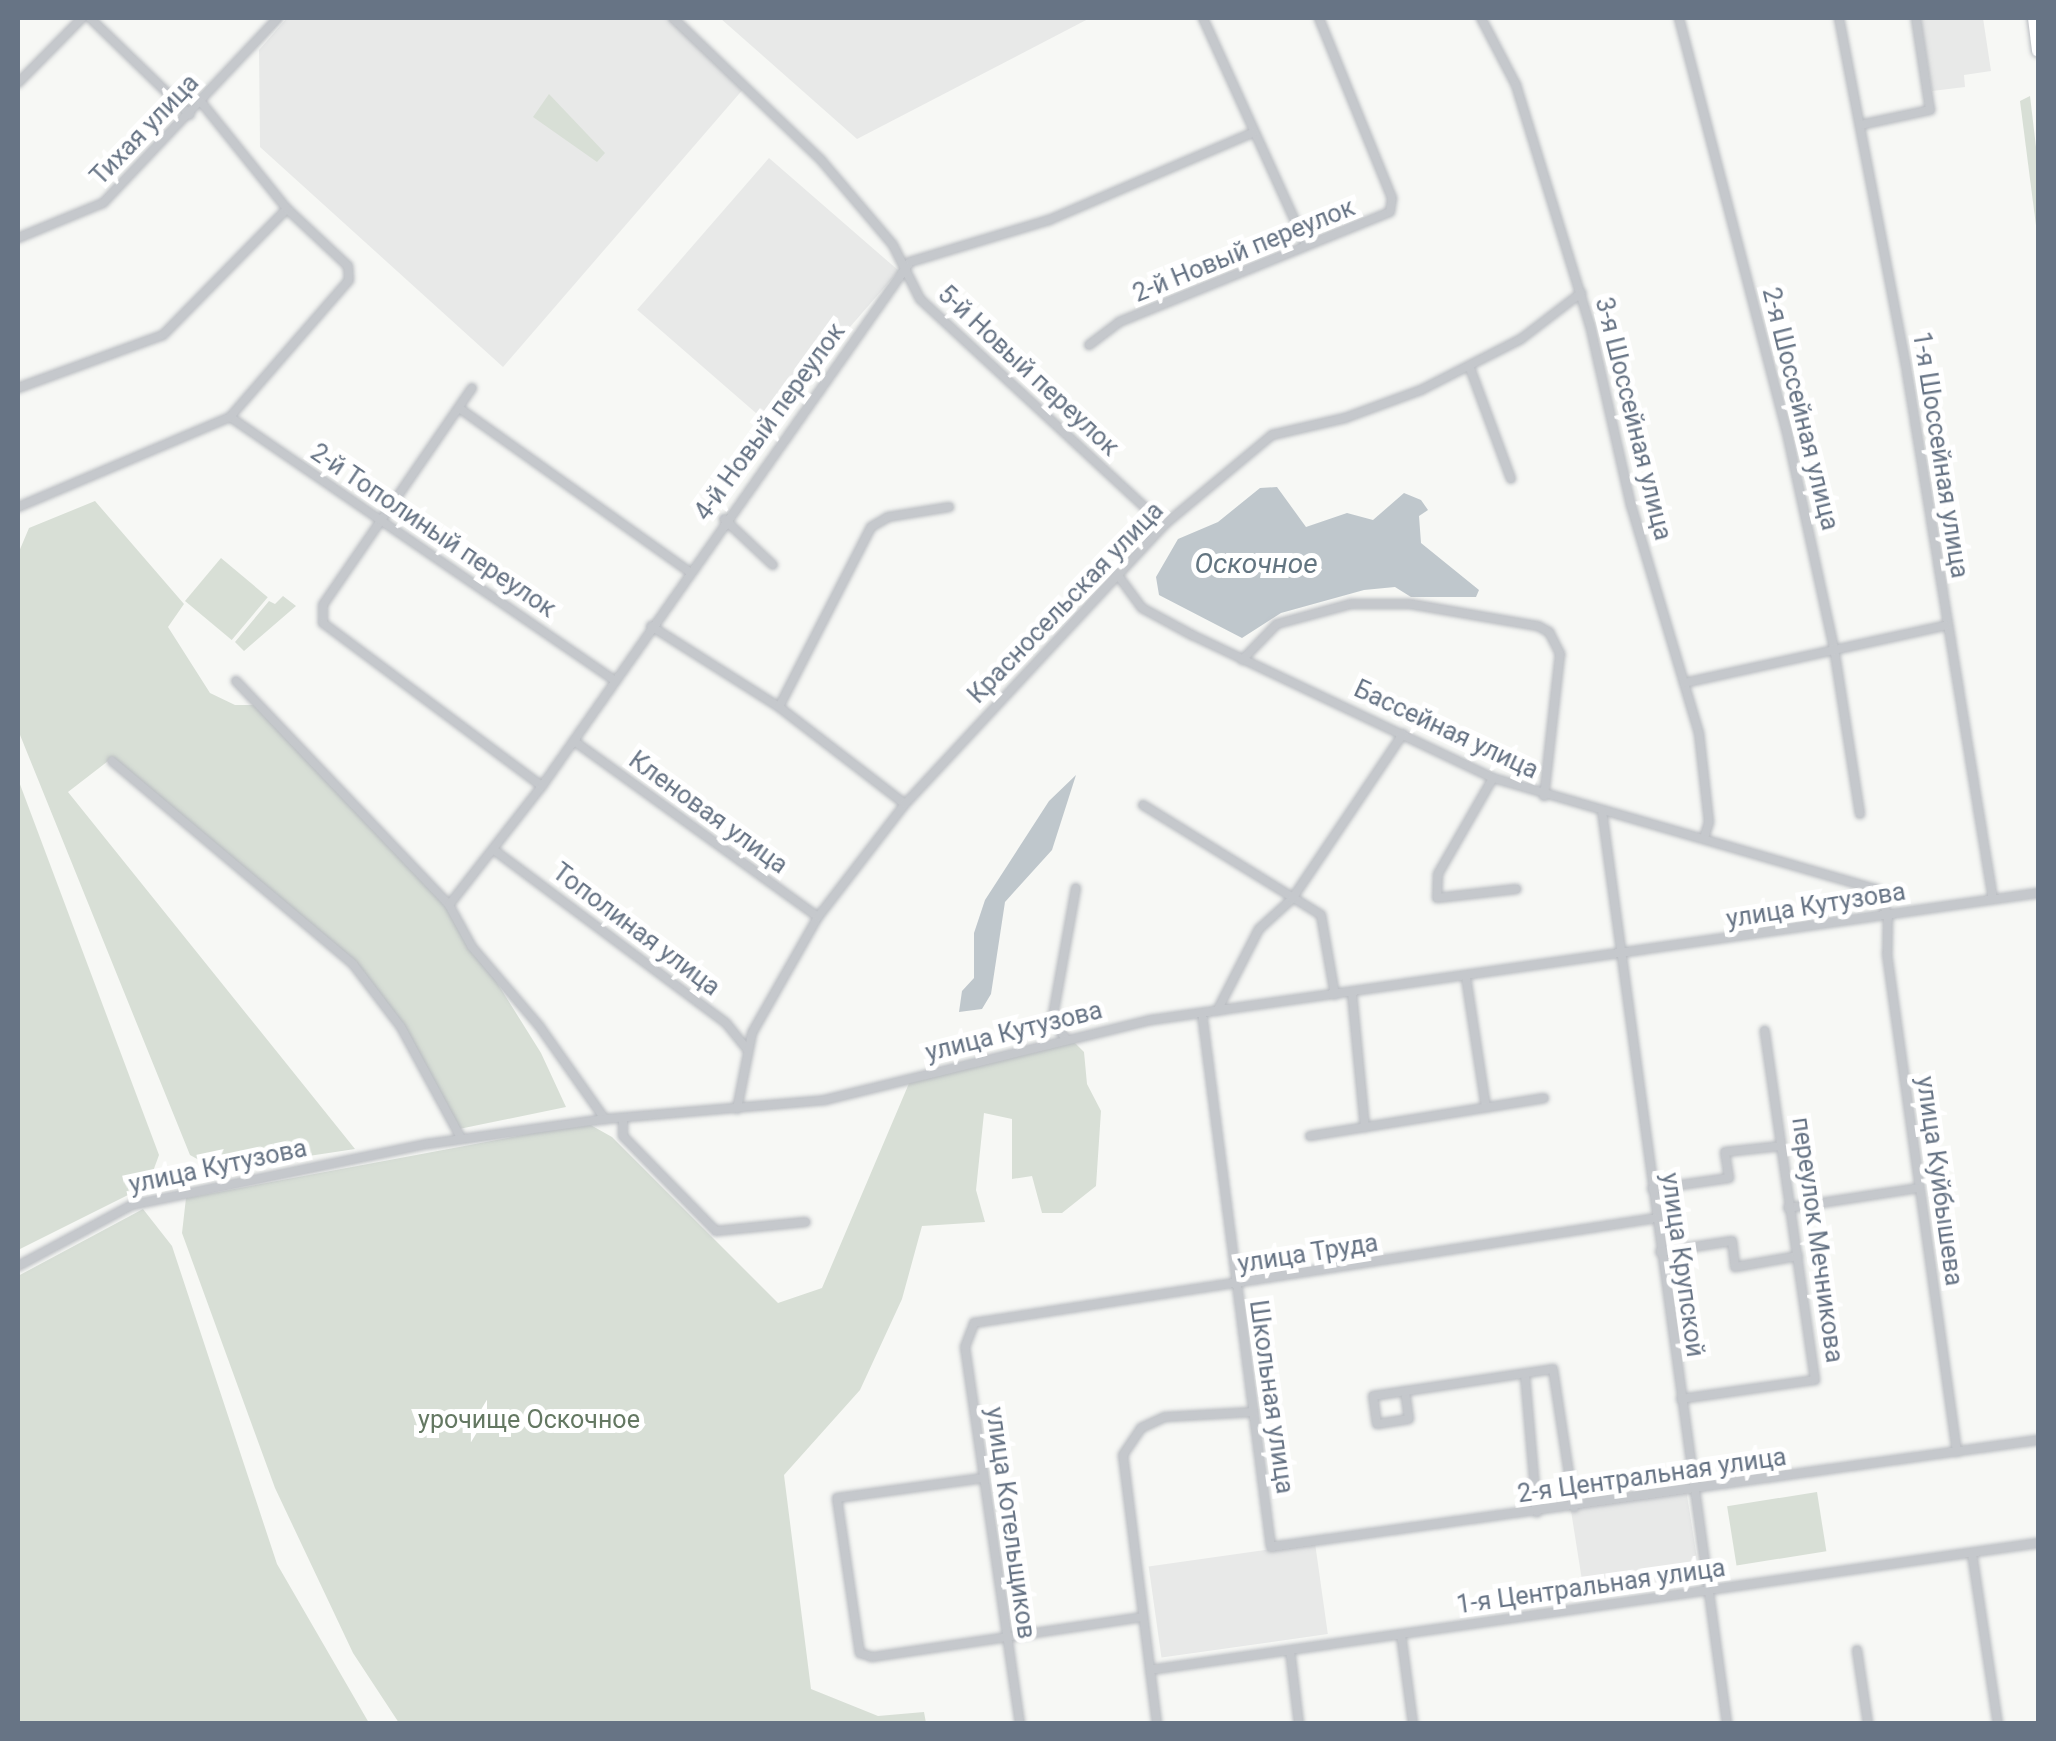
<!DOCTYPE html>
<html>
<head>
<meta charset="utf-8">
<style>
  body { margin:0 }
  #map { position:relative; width:2056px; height:1741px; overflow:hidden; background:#f7f8f5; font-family:Roboto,sans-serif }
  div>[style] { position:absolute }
  .built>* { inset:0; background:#e8e9e8; transform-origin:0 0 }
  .green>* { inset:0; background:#d8dfd6; transform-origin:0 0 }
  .water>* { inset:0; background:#bfc7cc }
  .roads { filter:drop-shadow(0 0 2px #b8bbc0) drop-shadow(0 0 2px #b8bbc0) }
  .minor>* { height:8px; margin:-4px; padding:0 4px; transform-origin:4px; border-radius:4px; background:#c5c8cc }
  .primary>* { height:12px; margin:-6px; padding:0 6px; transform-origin:6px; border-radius:6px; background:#fff }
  span { translate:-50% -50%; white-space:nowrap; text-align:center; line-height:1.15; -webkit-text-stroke:10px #fff; paint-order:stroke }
  .street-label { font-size:25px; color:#677485 }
  .park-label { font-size:25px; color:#647862 }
  .water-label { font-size:28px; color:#637581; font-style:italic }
  .frame { position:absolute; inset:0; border:20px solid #677485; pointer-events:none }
</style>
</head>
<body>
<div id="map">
  <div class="built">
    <div style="clip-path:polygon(287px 18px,668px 18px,745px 87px,503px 367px,260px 147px,259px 50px)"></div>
    <div style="clip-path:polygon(720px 18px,1090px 18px,857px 139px)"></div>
    <div style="clip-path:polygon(1920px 18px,1983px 18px,1991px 71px,1964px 75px,1965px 87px,1932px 91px)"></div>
    <div style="left:769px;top:158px;width:172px;height:201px;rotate:41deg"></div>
    <div style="left:1686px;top:1489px;width:91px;height:117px;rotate:81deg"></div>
    <div style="left:1315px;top:1543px;width:92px;height:168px;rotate:82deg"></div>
  </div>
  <div class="green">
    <div style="clip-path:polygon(549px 94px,605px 153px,597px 162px,533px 117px)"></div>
    <div style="clip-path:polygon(2030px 96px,2038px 164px,2038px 241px,2020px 101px)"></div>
    <div style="clip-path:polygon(95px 501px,184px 604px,168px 627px,210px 693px,235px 705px,263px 705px,456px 917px,541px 1053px,566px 1107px,459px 1129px,403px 1026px,355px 962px,112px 758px,68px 792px,355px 1149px,217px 1170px,190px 1155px,18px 730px,18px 554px,29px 528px)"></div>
    <div style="left:221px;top:558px;width:61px;height:56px;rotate:40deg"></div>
    <div style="clip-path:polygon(283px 596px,296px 606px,244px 651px,235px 642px,269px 601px,275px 604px)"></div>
    <div style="clip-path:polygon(18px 779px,159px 1155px,148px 1185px,18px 1250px)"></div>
    <div style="clip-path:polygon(1072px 1040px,1084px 1052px,1087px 1084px,1101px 1111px,1096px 1186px,1062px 1213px,1042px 1213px,1032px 1176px,1012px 1179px,1012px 1119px,984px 1113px,976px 1190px,985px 1222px,922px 1226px,902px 1299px,860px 1390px,784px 1475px,811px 1689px,878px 1716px,924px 1712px,926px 1723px,399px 1723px,353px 1653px,275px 1488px,182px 1233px,186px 1198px,587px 1123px,612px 1137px,778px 1303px,822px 1288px,910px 1081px)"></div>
    <div style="clip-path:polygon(143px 1209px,172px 1246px,277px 1564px,369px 1723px,20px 1723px,18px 1276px)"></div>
    <div style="left:1817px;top:1492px;width:60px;height:91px;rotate:81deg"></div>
  </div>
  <div class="water">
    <div style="clip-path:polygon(1277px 487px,1306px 527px,1347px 513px,1373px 520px,1404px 493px,1421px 500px,1428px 510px,1419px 516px,1421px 543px,1479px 590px,1476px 597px,1411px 597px,1395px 587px,1364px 590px,1281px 613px,1242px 638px,1159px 595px,1156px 577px,1178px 539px,1218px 522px,1260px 488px)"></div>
    <div style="clip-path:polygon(1076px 775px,1052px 850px,1005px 902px,991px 994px,982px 1009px,959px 1012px,962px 991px,974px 978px,974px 933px,985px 900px,1049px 801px)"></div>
  </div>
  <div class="roads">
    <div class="minor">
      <div style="left:90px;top:18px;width:139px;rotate:44.1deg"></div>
      <div style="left:673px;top:18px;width:205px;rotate:43.8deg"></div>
      <div style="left:821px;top:160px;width:111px;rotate:49.7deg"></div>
      <div style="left:893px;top:245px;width:60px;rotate:63.4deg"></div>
      <div style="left:920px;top:299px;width:333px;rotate:42.8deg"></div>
      <div style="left:1203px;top:18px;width:249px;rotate:65.6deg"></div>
      <div style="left:1481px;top:18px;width:76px;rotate:62.4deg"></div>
      <div style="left:1516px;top:85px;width:251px;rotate:72.9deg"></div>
      <div style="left:1590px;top:325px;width:185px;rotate:77.2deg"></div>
      <div style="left:1631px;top:505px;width:238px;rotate:73.4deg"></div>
      <div style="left:1699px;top:733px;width:90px;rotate:83.6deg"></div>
      <div style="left:1709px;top:822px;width:17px;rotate:107deg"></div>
      <div style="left:1679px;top:18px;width:424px;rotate:75.4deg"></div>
      <div style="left:1786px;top:428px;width:225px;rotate:77.7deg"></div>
      <div style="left:1834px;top:648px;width:168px;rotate:81.1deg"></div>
      <div style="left:1839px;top:18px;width:354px;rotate:79.1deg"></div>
      <div style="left:1906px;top:366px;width:540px;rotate:80.73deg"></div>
      <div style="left:18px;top:83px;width:91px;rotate:-45.4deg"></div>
      <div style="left:1860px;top:125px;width:72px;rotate:-12.1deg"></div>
      <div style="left:1930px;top:110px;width:93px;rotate:-98.7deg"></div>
      <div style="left:18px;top:238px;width:92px;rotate:-22.4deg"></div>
      <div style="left:103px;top:203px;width:255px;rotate:-46.6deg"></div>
      <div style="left:1089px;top:345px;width:38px;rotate:-37deg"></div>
      <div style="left:1119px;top:322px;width:292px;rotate:-22.1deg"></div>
      <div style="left:1390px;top:212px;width:14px;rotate:-82deg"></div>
      <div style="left:1392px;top:198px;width:194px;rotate:-112.1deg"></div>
      <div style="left:1470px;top:368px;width:118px;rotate:69.7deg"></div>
      <div style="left:18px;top:388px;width:154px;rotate:-20.1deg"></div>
      <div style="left:163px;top:335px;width:177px;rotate:-45.5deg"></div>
      <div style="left:472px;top:388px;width:263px;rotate:124.5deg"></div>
      <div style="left:323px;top:605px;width:18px;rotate:90deg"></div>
      <div style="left:323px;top:623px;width:273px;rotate:36.7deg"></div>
      <div style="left:459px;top:408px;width:281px;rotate:35.4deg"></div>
      <div style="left:230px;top:417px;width:465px;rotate:34.4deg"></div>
      <div style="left:18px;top:507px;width:230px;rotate:-23deg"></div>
      <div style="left:230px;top:417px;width:181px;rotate:-49deg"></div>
      <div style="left:349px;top:280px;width:14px;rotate:-94deg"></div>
      <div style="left:348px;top:266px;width:83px;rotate:-136.9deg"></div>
      <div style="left:287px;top:209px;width:137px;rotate:-128.8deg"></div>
      <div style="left:724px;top:519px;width:67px;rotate:43.2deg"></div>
      <div style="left:1117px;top:574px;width:42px;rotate:53.7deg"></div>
      <div style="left:1142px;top:608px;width:57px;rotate:28.4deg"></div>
      <div style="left:1192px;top:635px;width:333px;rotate:25.4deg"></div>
      <div style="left:1493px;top:778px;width:399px;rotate:16.2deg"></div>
      <div style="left:1876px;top:889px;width:29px;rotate:65deg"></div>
      <div style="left:1888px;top:915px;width:39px;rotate:91deg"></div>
      <div style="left:1887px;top:954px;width:503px;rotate:82deg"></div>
      <div style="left:651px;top:626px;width:151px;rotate:32.3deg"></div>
      <div style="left:779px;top:707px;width:159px;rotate:37.6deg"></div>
      <div style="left:1242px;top:660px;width:50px;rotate:-45.8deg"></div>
      <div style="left:1277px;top:624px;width:77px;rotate:-15.1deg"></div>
      <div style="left:1351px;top:604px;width:59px"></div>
      <div style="left:1410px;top:604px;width:130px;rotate:9.8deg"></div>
      <div style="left:1538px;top:626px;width:13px;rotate:29deg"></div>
      <div style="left:1549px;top:632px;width:25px;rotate:63deg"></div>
      <div style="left:1560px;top:654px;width:143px;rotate:96.4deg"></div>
      <div style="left:236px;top:681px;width:309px;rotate:46.4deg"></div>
      <div style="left:449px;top:905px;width:48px;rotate:61.3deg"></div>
      <div style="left:472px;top:947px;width:105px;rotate:49.6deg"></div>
      <div style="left:540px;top:1027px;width:113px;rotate:54.8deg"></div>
      <div style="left:1684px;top:683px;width:269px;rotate:-12.4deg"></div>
      <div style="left:779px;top:707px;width:202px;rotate:-62.9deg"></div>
      <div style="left:871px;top:527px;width:20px;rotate:-30deg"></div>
      <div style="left:888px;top:517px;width:62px;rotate:-9.3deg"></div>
      <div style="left:574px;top:741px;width:301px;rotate:35.8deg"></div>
      <div style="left:112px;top:761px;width:315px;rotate:40.1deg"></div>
      <div style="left:353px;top:964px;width:79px;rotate:52.7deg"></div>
      <div style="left:401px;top:1027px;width:126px;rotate:61.6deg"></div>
      <div style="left:1493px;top:778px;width:111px;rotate:119.8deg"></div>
      <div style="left:1438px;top:874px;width:24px;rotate:92deg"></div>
      <div style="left:1437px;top:898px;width:80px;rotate:-6.5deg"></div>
      <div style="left:1143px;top:805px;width:209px;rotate:31.7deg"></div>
      <div style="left:1321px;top:915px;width:81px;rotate:80.1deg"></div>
      <div style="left:1602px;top:811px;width:922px;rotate:82.2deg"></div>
      <div style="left:494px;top:850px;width:289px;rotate:36.7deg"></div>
      <div style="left:726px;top:1023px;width:33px;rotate:51deg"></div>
      <div style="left:449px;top:905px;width:151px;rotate:-52deg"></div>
      <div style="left:542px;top:786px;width:640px;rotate:-54.92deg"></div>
      <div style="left:910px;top:262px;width:145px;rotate:-16.8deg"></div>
      <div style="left:1049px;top:220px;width:223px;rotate:-23.2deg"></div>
      <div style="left:1466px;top:977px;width:132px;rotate:81.3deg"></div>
      <div style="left:1352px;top:993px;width:135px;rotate:84.5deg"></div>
      <div style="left:1217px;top:1011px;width:92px;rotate:-62.9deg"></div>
      <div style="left:1259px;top:929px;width:45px;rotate:-42.3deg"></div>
      <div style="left:1292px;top:899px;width:199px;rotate:-56.1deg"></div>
      <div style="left:1202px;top:1013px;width:538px;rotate:82.64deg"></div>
      <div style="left:1271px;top:1547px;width:774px;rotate:-7.94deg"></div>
      <div style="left:1067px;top:1040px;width:24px;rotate:-128deg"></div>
      <div style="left:1052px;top:1021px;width:135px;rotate:-79.8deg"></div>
      <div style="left:737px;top:1109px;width:77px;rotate:-78.8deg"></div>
      <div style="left:752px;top:1033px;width:133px;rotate:-60.4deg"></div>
      <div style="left:818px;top:917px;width:143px;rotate:-52.4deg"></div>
      <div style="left:905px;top:804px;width:381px;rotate:-47.1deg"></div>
      <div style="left:1164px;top:525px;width:141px;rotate:-39.8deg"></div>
      <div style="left:1272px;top:435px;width:75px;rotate:-13.1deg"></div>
      <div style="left:1345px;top:418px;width:81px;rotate:-20.2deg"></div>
      <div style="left:1421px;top:390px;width:112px;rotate:-27deg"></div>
      <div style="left:1521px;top:339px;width:76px;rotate:-37.5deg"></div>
      <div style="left:623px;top:1118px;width:18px;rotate:90deg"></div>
      <div style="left:623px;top:1136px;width:133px;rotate:45.6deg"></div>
      <div style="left:716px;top:1231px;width:90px;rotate:-5.7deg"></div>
      <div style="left:1310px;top:1136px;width:237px;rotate:-9.2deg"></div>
      <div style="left:1652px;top:1189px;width:78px;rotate:-8.1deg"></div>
      <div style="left:1729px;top:1178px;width:26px;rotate:-99deg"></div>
      <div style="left:1725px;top:1152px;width:56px;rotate:-6.1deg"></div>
      <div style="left:1788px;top:1208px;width:133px;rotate:-8.7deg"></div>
      <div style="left:1660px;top:1252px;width:73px;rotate:-8.7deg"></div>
      <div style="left:1732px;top:1241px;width:26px;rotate:83deg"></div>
      <div style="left:1735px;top:1267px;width:64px;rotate:-9.9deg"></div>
      <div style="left:18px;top:1266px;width:129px;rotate:-28.2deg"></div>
      <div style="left:132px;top:1205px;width:301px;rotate:-11.7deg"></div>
      <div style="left:427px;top:1144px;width:180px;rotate:-8deg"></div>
      <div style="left:605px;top:1119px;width:221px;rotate:-4.9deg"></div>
      <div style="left:825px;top:1100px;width:336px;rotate:-13.8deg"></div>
      <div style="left:1151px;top:1020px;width:896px;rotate:-8.15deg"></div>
      <div style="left:1525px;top:1375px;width:138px;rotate:85deg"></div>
      <div style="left:1405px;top:1391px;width:28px;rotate:82deg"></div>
      <div style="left:1409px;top:1419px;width:32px;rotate:171deg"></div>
      <div style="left:1377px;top:1424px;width:28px;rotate:-98deg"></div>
      <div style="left:1373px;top:1396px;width:182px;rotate:-8.5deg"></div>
      <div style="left:1553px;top:1369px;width:140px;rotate:81.3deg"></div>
      <div style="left:1681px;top:1399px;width:135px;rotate:-8.1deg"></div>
      <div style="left:1815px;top:1380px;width:353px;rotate:-98.2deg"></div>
      <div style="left:983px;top:1478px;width:147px;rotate:172.2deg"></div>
      <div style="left:837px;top:1498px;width:157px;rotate:81.6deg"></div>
      <div style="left:860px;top:1653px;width:13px;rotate:18deg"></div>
      <div style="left:872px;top:1657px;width:274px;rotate:-8.4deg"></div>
      <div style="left:1972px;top:1553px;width:173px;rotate:81.4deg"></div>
      <div style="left:1401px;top:1634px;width:91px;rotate:82.4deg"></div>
      <div style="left:1290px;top:1650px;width:75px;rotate:83.1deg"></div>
      <div style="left:1857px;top:1650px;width:75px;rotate:81.5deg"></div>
      <div style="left:1150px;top:1670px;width:897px;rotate:-8.14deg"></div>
      <div style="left:1020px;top:1724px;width:381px;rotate:-98.3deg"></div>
      <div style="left:965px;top:1347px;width:26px;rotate:-69deg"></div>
      <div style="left:974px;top:1323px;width:690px;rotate:-8.75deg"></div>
      <div style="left:1157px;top:1724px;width:271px;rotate:-97.2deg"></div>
      <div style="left:1123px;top:1455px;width:32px;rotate:-56deg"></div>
      <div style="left:1141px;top:1428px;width:26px;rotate:-25deg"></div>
      <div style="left:1165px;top:1417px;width:89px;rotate:-3.2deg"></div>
    </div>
    <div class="primary">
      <div style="left:2034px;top:18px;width:33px;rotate:83deg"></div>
    </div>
  </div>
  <div class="street-label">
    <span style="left:145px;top:130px;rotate:-46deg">Тихая улица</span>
    <span style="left:1244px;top:251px;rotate:-22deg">2-й Новый переулок</span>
    <span style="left:1028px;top:371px;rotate:43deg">5-й Новый переулок</span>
    <span style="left:1800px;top:409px;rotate:76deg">2-я Шоссейная улица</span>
    <span style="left:1633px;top:419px;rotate:76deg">3-я Шоссейная улица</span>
    <span style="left:770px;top:422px;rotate:-54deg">4-й Новый переулок</span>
    <span style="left:1940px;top:455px;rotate:81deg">1-я Шоссейная улица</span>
    <span style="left:433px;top:531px;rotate:34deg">2-й Тополиный переулок</span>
    <span style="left:1066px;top:603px;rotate:-46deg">Красносельская улица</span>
    <span style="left:1446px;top:730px;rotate:25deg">Бассейная улица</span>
    <span style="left:708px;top:813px;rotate:36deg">Кленовая улица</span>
    <span style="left:1816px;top:906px;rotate:-9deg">улица Кутузова</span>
    <span style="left:636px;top:930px;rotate:37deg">Тополиная улица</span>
    <span style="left:1014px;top:1032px;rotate:-14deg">улица Кутузова</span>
    <span style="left:218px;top:1167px;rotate:-12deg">улица Кутузова</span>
    <span style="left:1939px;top:1181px;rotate:82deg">улица Куйбышева</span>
    <span style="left:1817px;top:1240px;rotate:82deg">переулок Мечникова</span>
    <span style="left:1308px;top:1254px;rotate:-9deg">улица Труда</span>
    <span style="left:1682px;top:1265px;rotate:82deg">улица Крупской</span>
    <span style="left:1271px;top:1397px;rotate:82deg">Школьная улица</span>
    <span style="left:1652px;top:1476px;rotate:-8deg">2-я Центральная улица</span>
    <span style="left:1010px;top:1523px;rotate:82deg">улица Котельщиков</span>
    <span style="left:1591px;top:1587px;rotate:-8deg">1-я Центральная улица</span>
  </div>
  <div class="park-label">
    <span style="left:529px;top:1420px">урочище Оскочное</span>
  </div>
  <div class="water-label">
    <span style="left:1256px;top:564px">Оскочное</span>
  </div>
  <div class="frame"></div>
</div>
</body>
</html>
